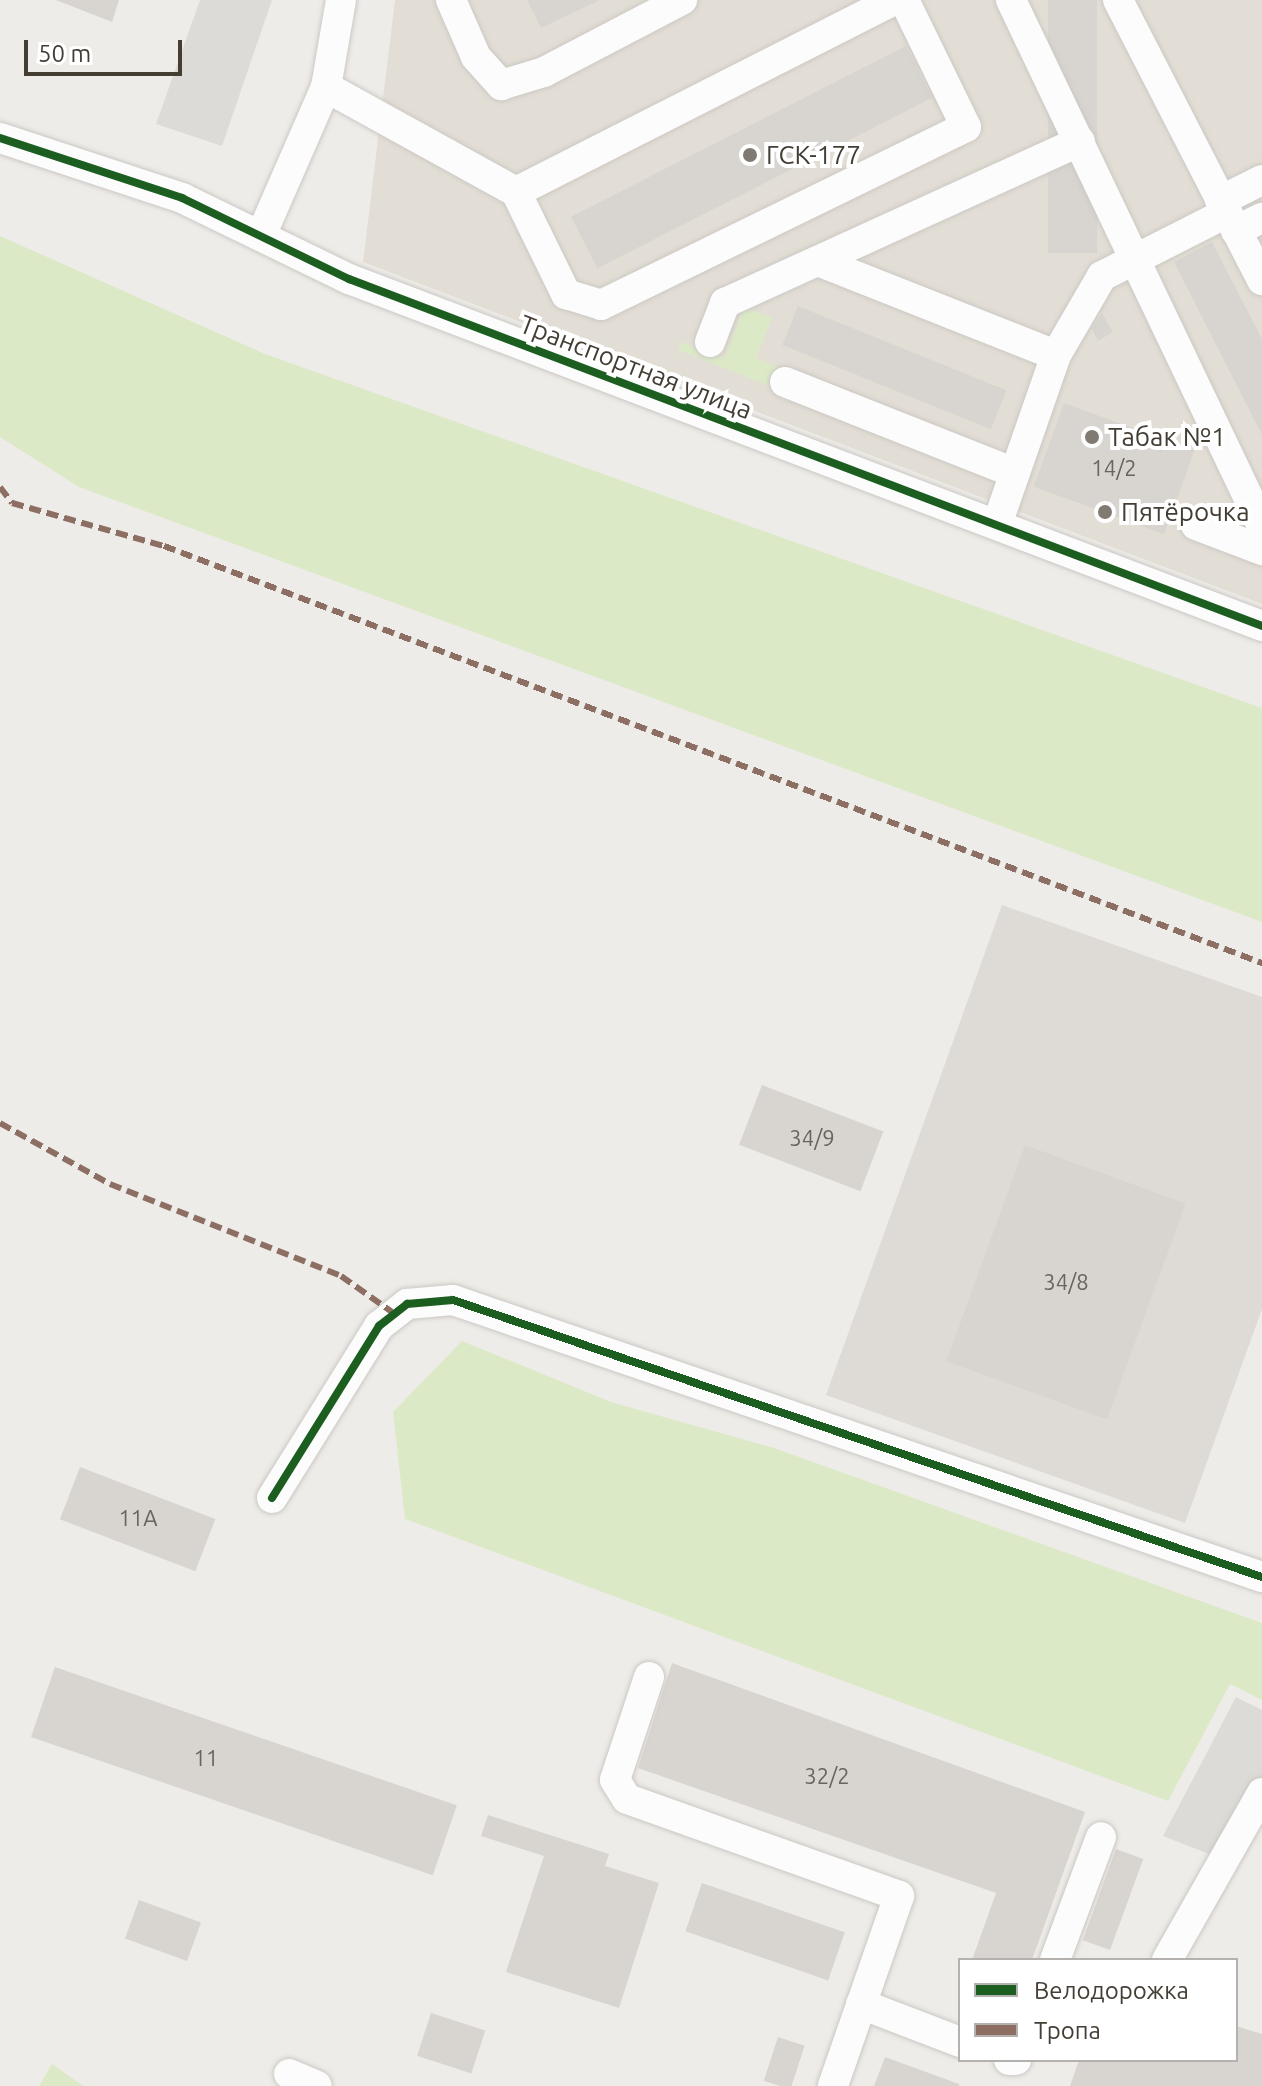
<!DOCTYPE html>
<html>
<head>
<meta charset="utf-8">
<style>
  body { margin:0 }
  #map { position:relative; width:1262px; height:2086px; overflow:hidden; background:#eeece8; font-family:Ubuntu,sans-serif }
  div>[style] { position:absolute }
  .residential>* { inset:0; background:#e3ded5 }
  .industrial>* { inset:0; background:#dedbd6 }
  .green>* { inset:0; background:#dce9c7 }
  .parking>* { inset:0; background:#dddbd7 }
  .building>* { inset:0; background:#d8d5d0; transform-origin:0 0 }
  .roads { filter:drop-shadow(0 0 2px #cbc8c4) drop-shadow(0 0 2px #cbc8c4) }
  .minor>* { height:30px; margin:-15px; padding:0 15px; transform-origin:15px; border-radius:15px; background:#fcfcfc }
  .quiet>* { height:6px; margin-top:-3px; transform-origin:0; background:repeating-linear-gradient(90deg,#8d6e63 0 12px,transparent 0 18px) }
  .cycleway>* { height:8px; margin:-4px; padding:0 4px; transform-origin:4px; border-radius:4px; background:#1b5e20 }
  .dots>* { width:22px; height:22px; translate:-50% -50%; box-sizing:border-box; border:4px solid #fff; border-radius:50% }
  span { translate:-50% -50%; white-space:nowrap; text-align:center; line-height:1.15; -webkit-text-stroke:8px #fff; paint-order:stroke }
  .number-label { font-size:22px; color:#6a645c }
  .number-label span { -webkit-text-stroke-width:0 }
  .poi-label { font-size:26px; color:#443d34 }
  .left { translate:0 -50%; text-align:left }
  .street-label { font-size:26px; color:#443d34 }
  .legend { position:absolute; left:958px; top:1958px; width:280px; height:104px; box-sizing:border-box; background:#fff; border:2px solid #b4b1ae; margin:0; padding:10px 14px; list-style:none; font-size:24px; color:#443d34 }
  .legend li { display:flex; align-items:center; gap:16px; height:40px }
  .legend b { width:40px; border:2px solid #b4b1ae }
  .scale { position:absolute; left:24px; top:40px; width:158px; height:36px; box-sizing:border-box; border:4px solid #443d34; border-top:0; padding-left:10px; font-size:24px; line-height:28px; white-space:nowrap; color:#443d34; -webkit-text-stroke:6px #fff; paint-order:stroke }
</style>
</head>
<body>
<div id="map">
  <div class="residential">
    <div style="clip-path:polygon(395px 0,1262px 0,1262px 604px,363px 262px)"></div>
  </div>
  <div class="industrial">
    <div style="clip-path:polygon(1002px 905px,1262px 997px,1262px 1309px,1185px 1523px,826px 1395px)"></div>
  </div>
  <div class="green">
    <div style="clip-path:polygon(0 236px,265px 354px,1262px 708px,1262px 922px,79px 487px,0 437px)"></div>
    <div style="clip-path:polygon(744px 307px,772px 318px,756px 358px,786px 370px,778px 389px,678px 350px,681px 342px,724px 358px)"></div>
    <div style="clip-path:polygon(462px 1341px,611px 1402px,774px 1448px,1262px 1623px,1262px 1700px,1230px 1684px,1168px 1801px,405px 1519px,393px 1412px)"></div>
    <div style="clip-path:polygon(52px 2064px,83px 2086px,39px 2086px)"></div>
  </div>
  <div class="parking">
    <div style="clip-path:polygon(200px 0,272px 0,222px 146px,156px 124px)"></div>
    <div style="clip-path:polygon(1236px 1697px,1262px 1710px,1262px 1800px,1227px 1861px,1163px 1836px)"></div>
  </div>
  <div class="building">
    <div style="clip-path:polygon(56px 0,119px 0,112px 22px)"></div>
    <div style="clip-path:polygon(527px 0,600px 0,541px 28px)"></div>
    <div style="left:1048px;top:0;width:49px;height:253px"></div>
    <div style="left:906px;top:46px;width:58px;height:376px;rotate:63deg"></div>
    <div style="clip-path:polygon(1212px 242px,1262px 339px,1262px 435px,1174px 262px)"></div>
    <div style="left:798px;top:306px;width:225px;height:42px;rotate:22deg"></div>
    <div style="clip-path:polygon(1102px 313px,1113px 332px,1098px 341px,1092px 329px)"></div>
    <div style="left:1064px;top:403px;width:139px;height:89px;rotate:20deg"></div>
    <div style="left:762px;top:1085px;width:130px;height:64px;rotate:21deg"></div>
    <div style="left:1025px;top:1145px;width:171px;height:230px;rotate:20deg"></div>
    <div style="left:80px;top:1467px;width:145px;height:56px;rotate:21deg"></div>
    <div style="clip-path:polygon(672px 1663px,1085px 1812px,1032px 1960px,972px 1960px,996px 1893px,638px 1768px)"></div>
    <div style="left:55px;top:1667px;width:425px;height:74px;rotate:19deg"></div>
    <div style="clip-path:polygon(488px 1815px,609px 1854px,605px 1866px,659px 1883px,619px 2008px,506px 1972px,544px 1856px,481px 1836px)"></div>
    <div style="left:1116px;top:1849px;width:29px;height:97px;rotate:20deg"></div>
    <div style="left:702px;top:1883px;width:151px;height:51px;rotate:19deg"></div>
    <div style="left:139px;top:1900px;width:66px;height:41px;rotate:20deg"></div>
    <div style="left:431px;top:2013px;width:57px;height:45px;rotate:18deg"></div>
    <div style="clip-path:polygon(1236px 2026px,1262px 2034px,1262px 2086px,1070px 2086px,1079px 2060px,1236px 2060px)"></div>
    <div style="left:778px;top:2037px;width:28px;height:46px;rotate:18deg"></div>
    <div style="clip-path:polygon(885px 2057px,959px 2084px,959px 2086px,874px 2086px)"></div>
  </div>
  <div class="roads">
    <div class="minor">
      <div style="left:451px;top:0;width:62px;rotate:66.3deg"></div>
      <div style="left:476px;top:57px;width:38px;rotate:48deg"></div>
      <div style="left:501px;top:85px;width:45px;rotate:-16.8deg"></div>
      <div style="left:544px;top:72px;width:156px;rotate:-27.6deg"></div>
      <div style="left:1011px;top:0;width:583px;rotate:64.49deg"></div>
      <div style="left:1118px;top:0;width:315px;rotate:62.8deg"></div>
      <div style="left:326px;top:87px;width:217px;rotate:28.9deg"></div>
      <div style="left:516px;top:192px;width:114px;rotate:63.9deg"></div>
      <div style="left:566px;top:294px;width:37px;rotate:17deg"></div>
      <div style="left:601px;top:305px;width:406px;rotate:-26deg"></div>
      <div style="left:966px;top:127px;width:141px;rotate:-116deg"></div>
      <div style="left:0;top:138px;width:192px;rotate:18.2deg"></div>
      <div style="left:182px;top:198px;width:186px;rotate:25.9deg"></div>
      <div style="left:349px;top:279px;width:977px;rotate:20.81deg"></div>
      <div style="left:516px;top:192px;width:425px;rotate:-26.9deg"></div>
      <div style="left:1220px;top:201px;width:47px;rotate:-26.6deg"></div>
      <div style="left:263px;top:231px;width:157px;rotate:-66.4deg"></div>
      <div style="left:326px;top:87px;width:88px;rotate:-80.2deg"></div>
      <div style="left:1236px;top:231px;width:29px;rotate:-27deg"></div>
      <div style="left:818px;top:261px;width:256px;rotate:21.6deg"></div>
      <div style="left:1056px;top:355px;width:179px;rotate:109.2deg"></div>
      <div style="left:710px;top:342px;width:42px;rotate:-69deg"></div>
      <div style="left:725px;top:303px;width:390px;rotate:-24.5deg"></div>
      <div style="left:1056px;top:355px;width:91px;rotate:-59.8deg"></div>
      <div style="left:1102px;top:276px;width:139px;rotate:-26.9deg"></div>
      <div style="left:785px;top:382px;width:247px;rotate:21.6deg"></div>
      <div style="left:1196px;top:525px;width:71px;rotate:20.7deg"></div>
      <div style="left:272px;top:1498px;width:203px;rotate:-58.1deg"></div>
      <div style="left:379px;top:1326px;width:36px;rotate:-38deg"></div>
      <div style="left:407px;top:1304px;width:46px;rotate:-5deg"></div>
      <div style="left:453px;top:1300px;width:855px;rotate:18.9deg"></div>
      <div style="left:649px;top:1677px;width:108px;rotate:108.3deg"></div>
      <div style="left:615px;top:1780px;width:22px;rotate:58deg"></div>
      <div style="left:627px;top:1799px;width:289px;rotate:19.6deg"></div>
      <div style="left:899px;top:1896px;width:201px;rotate:109.2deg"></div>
      <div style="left:1055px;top:1960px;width:131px;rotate:-69.5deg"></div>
      <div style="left:1167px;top:1960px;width:192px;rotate:-60.4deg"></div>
      <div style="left:861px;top:2004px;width:106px;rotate:21deg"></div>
      <div style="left:1009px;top:2060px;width:7px"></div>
      <div style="left:289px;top:2074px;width:30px;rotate:23deg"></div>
    </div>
  </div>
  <div class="quiet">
    <div style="left:0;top:487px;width:20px;rotate:53deg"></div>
    <div style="left:12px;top:503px;width:158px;rotate:15.8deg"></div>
    <div style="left:164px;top:546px;width:1175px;rotate:20.8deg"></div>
    <div style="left:0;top:1123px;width:126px;rotate:29deg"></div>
    <div style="left:110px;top:1184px;width:249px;rotate:21.7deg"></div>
    <div style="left:341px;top:1276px;width:62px;rotate:35.2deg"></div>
  </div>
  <div class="cycleway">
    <div style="left:0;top:138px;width:192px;rotate:18.2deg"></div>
    <div style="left:182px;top:198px;width:186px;rotate:25.9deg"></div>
    <div style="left:349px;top:279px;width:977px;rotate:20.81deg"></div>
    <div style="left:272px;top:1498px;width:203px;rotate:-58.1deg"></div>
    <div style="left:379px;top:1326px;width:36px;rotate:-38deg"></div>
    <div style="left:407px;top:1304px;width:46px;rotate:-5deg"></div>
    <div style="left:453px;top:1300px;width:855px;rotate:18.9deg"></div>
  </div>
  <div class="dots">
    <div style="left:750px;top:155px;background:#807a73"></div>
    <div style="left:1092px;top:437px;background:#807a73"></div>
    <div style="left:1105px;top:512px;background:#807a73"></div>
  </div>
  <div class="number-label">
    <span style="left:1114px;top:468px">14/2</span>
    <span style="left:812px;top:1138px">34/9</span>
    <span style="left:1066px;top:1282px">34/8</span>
    <span style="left:138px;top:1518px">11А</span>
    <span style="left:206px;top:1758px">11</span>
    <span style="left:827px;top:1776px">32/2</span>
  </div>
  <div class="poi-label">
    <span class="left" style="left:766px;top:155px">ГСК-177</span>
    <span class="left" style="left:1108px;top:437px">Табак №1</span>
    <span class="left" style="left:1121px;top:512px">Пятёрочка</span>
  </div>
  <div class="street-label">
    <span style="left:636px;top:367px;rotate:21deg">Транспортная улица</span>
  </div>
  <ul class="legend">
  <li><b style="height:10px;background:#1b5e20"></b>Велодорожка</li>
  <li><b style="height:10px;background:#8d6e63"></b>Тропа</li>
  </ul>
  <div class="scale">50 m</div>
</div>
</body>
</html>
